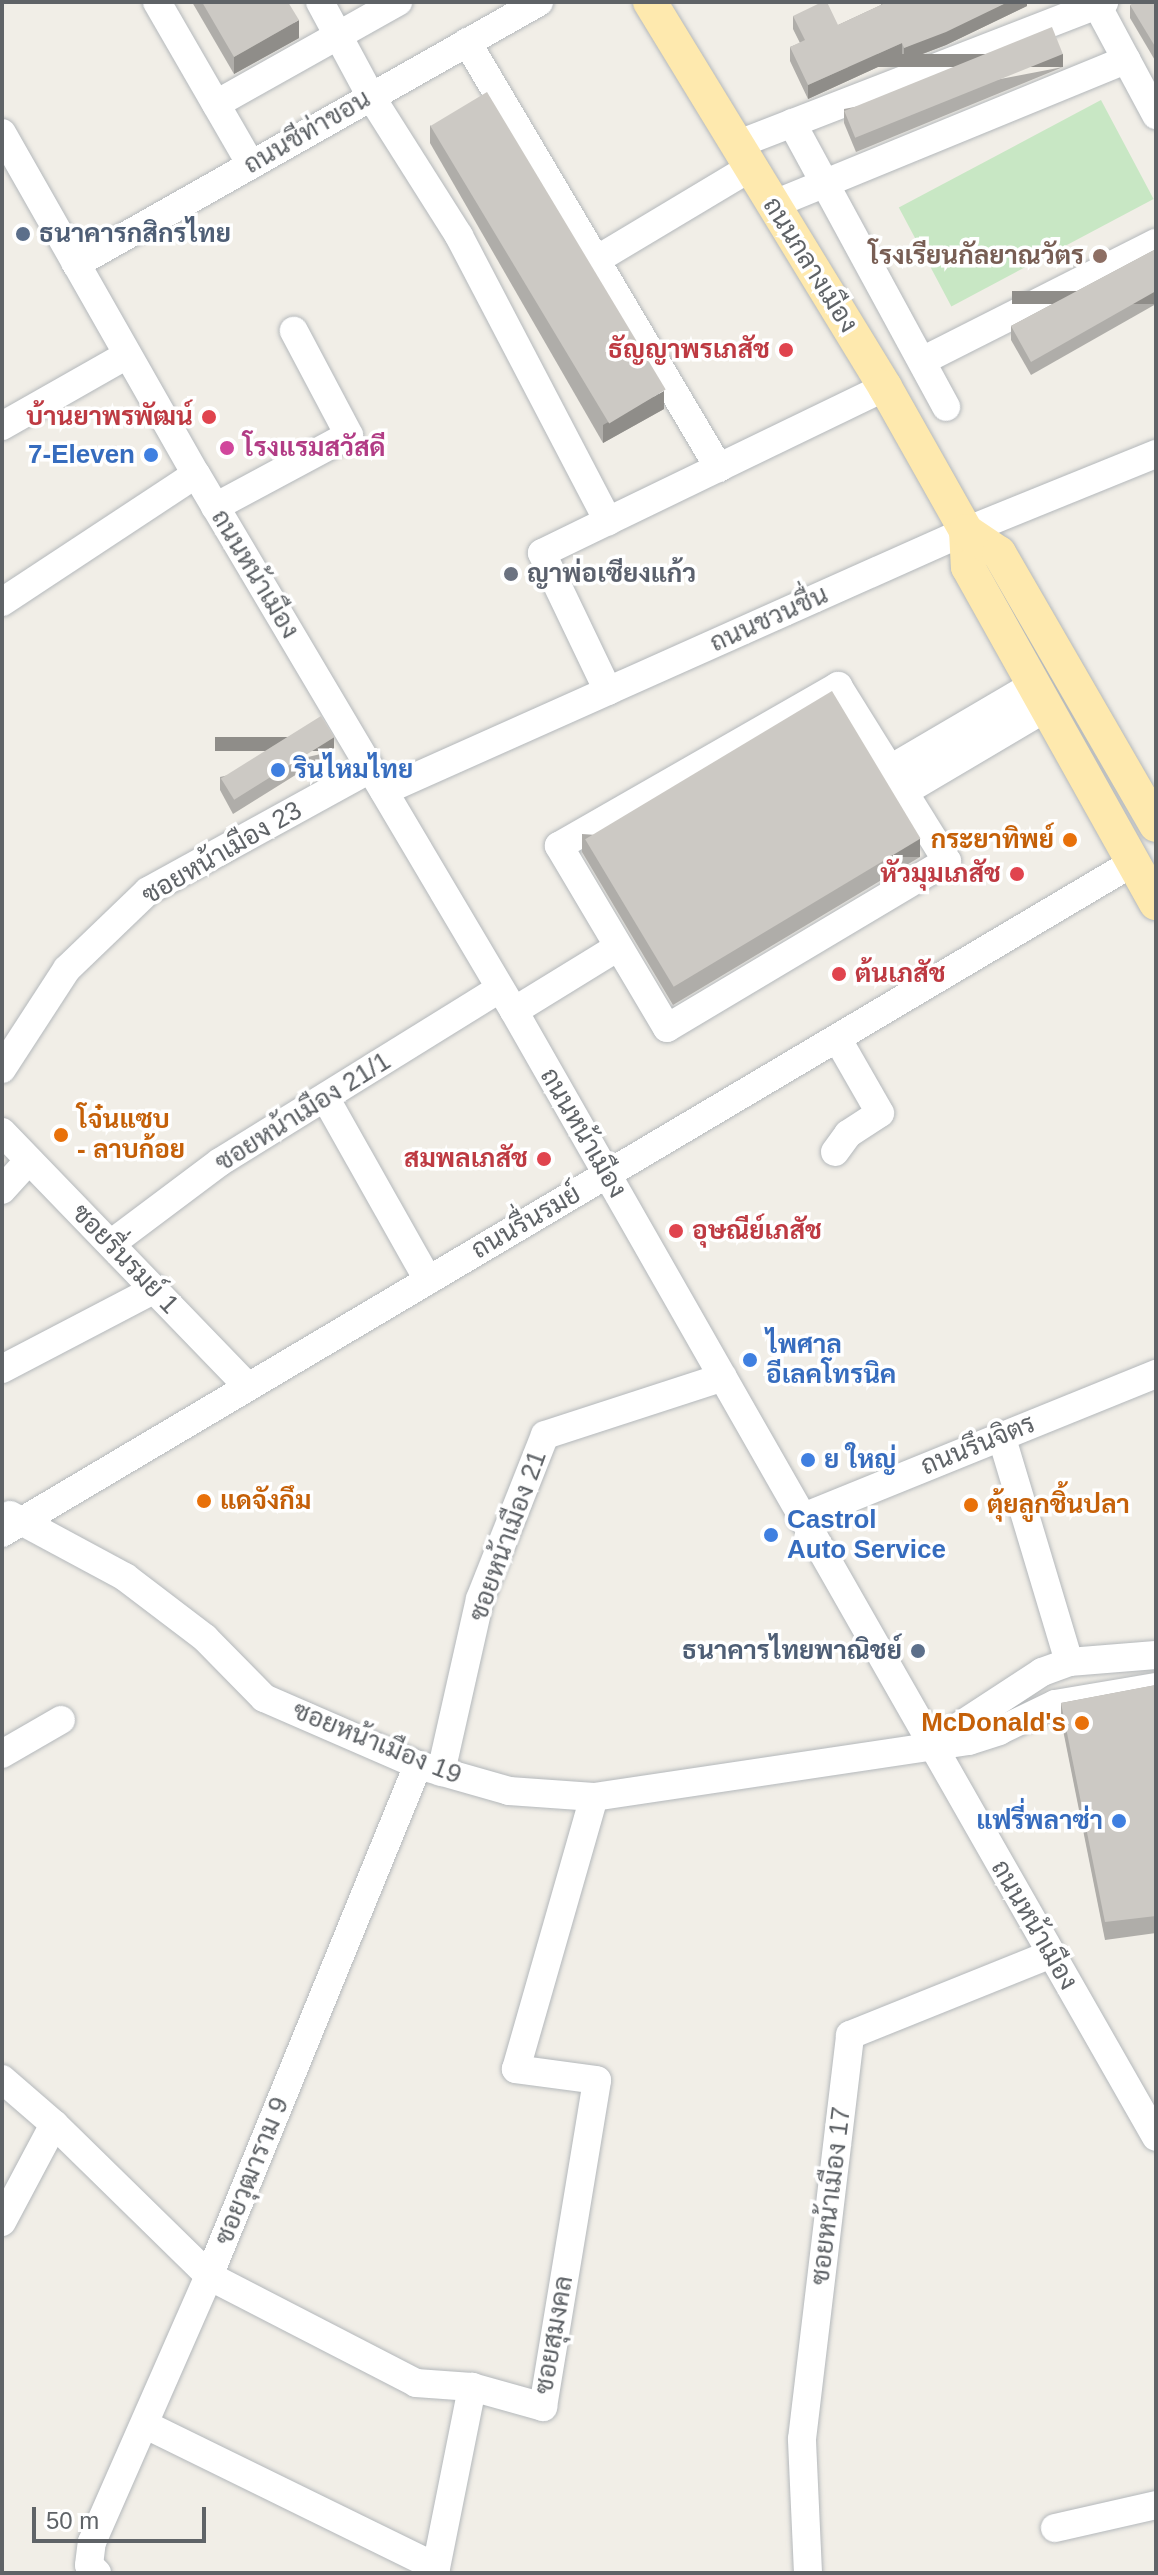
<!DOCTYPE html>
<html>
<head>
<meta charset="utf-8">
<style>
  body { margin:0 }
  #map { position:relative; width:1158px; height:2575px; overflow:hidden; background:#f1eee7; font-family:Helvetica,Sarabun,sans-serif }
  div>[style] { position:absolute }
  .green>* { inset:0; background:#c8e7c4; transform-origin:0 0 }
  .roads { filter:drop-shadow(0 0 2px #b4b8bb) drop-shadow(0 0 2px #b4b8bb) }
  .minor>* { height:28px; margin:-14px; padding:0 14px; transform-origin:14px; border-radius:14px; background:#fff }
  .major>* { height:34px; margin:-17px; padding:0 17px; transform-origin:17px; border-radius:17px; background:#fee9ae }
  .wall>* { inset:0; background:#afada9 }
  .shaded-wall>* { inset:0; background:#8f8d89; transform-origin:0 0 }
  .building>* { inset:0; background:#ccc9c4; transform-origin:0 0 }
  .dots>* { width:22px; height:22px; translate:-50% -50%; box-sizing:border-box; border:4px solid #fff; border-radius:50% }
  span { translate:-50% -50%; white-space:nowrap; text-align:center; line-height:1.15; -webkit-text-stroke:7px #fff; paint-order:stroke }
  .street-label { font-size:26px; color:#5f6367 }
  .service-label { font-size:26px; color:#4e5e75; font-weight:700 }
  .left { translate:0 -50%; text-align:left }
  .right { translate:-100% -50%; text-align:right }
  .education-label { font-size:26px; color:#785e54; font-weight:700 }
  .health-label { font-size:26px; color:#be3a42; font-weight:700 }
  .hotel-label { font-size:26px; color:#b23c85; font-weight:700 }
  .shop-label { font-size:26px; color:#366cbe; font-weight:700 }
  .worship-label { font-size:26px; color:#5b616d; font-weight:700 }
  .food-label { font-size:26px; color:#c56008; font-weight:700 }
  .frame { position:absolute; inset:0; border:4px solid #5f6367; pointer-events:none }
  .scale { position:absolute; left:32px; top:2507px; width:174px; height:36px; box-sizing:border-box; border:4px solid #5f6367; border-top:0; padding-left:10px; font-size:24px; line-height:28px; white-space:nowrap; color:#5f6367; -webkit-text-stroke:6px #fff; paint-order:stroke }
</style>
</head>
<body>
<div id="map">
  <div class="green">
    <div style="left:1101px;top:100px;width:112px;height:229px;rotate:62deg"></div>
  </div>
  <div class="roads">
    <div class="minor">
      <div style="left:157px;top:2px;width:188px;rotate:60deg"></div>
      <div style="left:320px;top:2px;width:106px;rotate:61.7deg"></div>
      <div style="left:370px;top:95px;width:167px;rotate:57.7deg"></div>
      <div style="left:459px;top:236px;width:322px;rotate:62.4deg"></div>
      <div style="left:608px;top:521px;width:308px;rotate:-25.8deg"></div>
      <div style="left:1097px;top:5px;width:125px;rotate:61.8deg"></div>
      <div style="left:467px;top:42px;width:495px;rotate:59.4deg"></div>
      <div style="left:216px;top:104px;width:209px;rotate:-29.3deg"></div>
      <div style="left:792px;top:123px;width:323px;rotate:61.5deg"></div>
      <div style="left:2px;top:133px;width:392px;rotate:60.4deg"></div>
      <div style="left:196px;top:474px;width:624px;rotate:59.37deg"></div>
      <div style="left:514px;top:1011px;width:1296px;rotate:60.31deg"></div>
      <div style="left:736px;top:145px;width:395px;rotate:-21.2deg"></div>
      <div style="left:772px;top:205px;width:383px;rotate:-22.3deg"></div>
      <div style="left:596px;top:260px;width:179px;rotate:-30.9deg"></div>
      <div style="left:76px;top:264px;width:532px;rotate:-29.5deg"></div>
      <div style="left:922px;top:361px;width:262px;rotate:-26.8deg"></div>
      <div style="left:2px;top:426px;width:144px;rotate:-29.6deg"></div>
      <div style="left:215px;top:507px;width:152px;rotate:-28.2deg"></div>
      <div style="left:349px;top:435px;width:118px;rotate:-117.9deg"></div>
      <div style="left:2px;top:602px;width:232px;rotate:-33.4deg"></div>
      <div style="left:838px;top:686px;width:206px;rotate:58.1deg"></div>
      <div style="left:947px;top:861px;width:326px;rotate:149.2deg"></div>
      <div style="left:667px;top:1028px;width:212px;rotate:-120.7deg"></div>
      <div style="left:559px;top:846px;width:322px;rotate:-29.8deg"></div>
      <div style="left:608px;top:691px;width:153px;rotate:-115.6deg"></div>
      <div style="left:542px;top:553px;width:73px;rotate:-25.9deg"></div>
      <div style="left:890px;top:769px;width:166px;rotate:-30.4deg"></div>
      <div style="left:384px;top:791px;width:637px;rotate:-24.07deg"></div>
      <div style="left:966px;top:531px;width:205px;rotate:-22.1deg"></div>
      <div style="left:904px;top:792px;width:165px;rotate:-30.6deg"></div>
      <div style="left:514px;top:1011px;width:122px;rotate:-31.6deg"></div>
      <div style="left:2px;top:1069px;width:119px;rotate:-57deg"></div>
      <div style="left:67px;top:969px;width:112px;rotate:-43.9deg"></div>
      <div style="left:148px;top:891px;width:253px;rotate:-28.8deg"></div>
      <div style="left:326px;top:1099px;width:208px;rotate:60.6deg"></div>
      <div style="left:2px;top:1132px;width:354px;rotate:46deg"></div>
      <div style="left:835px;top:1152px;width:22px;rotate:-54deg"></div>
      <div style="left:848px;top:1134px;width:38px;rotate:-33deg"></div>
      <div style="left:880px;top:1113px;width:86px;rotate:-119.8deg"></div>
      <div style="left:2px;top:1190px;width:40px;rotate:-48deg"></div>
      <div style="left:112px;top:1243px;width:135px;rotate:-36.9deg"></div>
      <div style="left:220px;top:1162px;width:328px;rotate:-31.8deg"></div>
      <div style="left:2px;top:1369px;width:173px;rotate:-27.6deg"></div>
      <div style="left:1001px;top:1435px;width:237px;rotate:73.3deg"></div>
      <div style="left:10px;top:1515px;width:131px;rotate:28.3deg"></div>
      <div style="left:125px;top:1577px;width:101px;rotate:37.3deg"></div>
      <div style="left:205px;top:1638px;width:84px;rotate:45.5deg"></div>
      <div style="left:264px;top:1698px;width:168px;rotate:23.5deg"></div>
      <div style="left:418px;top:1765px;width:95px;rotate:15.9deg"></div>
      <div style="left:509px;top:1791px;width:85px;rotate:4deg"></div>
      <div style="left:594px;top:1797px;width:379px;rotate:-8.5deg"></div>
      <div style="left:969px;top:1741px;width:32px;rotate:-18deg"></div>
      <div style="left:999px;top:1731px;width:62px;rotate:-25.7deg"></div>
      <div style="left:1055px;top:1704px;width:102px;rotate:-9.6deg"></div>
      <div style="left:801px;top:1518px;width:383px;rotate:-22.1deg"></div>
      <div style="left:2px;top:1533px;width:1314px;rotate:-30.66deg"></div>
      <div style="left:935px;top:1742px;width:128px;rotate:-33.2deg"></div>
      <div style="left:1042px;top:1672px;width:29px;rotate:-20deg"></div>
      <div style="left:1069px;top:1662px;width:87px;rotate:-4.6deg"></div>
      <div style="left:2px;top:1754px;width:68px;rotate:-30deg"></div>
      <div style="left:441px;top:1772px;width:177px;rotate:-77.3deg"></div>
      <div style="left:480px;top:1599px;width:176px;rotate:-68.4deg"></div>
      <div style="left:545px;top:1435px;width:187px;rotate:-18deg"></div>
      <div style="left:2px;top:2079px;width:69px;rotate:40.9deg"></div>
      <div style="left:54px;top:2124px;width:217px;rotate:44.4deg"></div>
      <div style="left:209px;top:2276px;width:233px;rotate:27.3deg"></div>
      <div style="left:416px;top:2383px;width:56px;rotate:4.1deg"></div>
      <div style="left:472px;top:2387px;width:74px;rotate:15.7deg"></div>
      <div style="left:543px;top:2407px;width:331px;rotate:-80.6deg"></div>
      <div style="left:597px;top:2080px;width:82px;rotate:-172.3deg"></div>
      <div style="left:516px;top:2069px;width:283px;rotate:-74deg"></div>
      <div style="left:2px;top:2222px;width:111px;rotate:-62deg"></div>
      <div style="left:146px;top:2425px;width:323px;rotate:26.1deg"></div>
      <div style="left:1055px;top:2528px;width:104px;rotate:-12.8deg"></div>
      <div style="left:97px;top:2573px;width:11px;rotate:-135deg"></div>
      <div style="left:89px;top:2565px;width:23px;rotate:-83deg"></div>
      <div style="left:92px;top:2542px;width:291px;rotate:-66.3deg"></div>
      <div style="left:209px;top:2276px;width:552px;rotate:-67.76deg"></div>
      <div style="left:435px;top:2573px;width:190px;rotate:-78.7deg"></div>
      <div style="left:808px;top:2573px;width:134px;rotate:-92.6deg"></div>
      <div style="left:802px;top:2439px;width:407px;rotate:-83.2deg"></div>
      <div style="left:850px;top:2035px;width:217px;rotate:-21.9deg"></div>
    </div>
    <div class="major">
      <div style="left:650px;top:2px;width:451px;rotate:58.6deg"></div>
      <div style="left:885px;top:387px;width:165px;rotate:60.6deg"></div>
      <div style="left:966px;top:531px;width:36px;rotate:87deg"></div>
      <div style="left:968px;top:567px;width:385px;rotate:60.8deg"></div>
      <div style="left:966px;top:531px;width:40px;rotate:34deg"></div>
      <div style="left:999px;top:553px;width:314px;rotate:60deg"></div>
    </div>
  </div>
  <div class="wall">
    <div style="clip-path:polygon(192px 2px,288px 2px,299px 38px,234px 74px)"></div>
    <div style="clip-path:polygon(881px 2px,1027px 2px,1027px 6px,946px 45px,904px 61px,902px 56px,808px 99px,790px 61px,790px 47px,800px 43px,793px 29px,793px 16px,838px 25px,881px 5px)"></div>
    <div style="clip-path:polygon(1156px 2px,1156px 62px,1130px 18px,1130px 5px)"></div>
    <div style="clip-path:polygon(1063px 67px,856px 152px,844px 123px,844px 109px)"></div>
    <div style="clip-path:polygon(430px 125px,664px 409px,603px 443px,430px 143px)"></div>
    <div style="clip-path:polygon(1156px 249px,1156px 304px,1031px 375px,1011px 340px,1011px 326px)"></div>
    <div style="clip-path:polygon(334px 751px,233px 814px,220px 790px,220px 777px)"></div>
    <div style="clip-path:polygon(582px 834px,920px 857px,673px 1005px,582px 852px)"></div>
    <div style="clip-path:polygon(1156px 1685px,1156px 1933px,1105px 1940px,1061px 1720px,1061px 1703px)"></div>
  </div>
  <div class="shaded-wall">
    <div style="clip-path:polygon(1008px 2px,1027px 2px,1027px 6px,946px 45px,904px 61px,904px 48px)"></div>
    <div style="clip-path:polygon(299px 20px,299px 38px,234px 74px,234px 57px)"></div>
    <div style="clip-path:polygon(902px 43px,902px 56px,808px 99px,808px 85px)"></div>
    <div style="left:1063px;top:54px;width:13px;height:224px;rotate:90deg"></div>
    <div style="left:1156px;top:291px;width:13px;height:144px;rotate:90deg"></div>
    <div style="clip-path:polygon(664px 391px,664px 409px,603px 443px,603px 425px)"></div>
    <div style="left:334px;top:737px;width:14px;height:119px;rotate:90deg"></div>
    <div style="left:920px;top:839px;width:18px;height:288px;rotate:90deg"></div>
  </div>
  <div class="building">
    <div style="clip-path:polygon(202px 2px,288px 2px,299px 20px,234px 57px)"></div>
    <div style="clip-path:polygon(822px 2px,827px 2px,838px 25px,883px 4px,882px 2px,1008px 2px,946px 32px,904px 48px,902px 43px,808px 85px,790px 47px,805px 40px,793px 16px)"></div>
    <div style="clip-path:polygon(1135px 2px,1156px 2px,1156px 48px,1130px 5px)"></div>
    <div style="left:1052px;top:27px;width:29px;height:224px;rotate:68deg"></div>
    <div style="left:487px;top:92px;width:347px;height:66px;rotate:59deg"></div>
    <div style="clip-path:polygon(1156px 249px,1156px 291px,1031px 362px,1011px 326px)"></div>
    <div style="left:832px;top:691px;width:172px;height:288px;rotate:59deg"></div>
    <div style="left:321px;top:716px;width:25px;height:118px;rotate:58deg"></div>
    <div style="clip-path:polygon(1156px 1685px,1156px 1916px,1105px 1922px,1061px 1703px)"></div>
  </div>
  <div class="dots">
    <div style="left:23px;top:234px;background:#5c6f8a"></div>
    <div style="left:1100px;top:256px;background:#8d6e63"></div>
    <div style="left:786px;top:350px;background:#e0444e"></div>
    <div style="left:209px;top:417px;background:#e0444e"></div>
    <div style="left:227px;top:448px;background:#d1479c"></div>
    <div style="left:151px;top:455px;background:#3f7fe0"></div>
    <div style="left:511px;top:574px;background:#6b7280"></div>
    <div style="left:278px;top:770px;background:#3f7fe0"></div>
    <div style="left:1070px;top:840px;background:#e8710a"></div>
    <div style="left:1017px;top:874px;background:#e0444e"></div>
    <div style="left:839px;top:974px;background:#e0444e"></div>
    <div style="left:61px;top:1135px;background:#e8710a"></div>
    <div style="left:544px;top:1159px;background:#e0444e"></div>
    <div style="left:676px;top:1231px;background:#e0444e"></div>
    <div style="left:750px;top:1360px;background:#3f7fe0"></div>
    <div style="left:808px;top:1460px;background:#3f7fe0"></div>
    <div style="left:204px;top:1501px;background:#e8710a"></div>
    <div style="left:971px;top:1505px;background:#e8710a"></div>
    <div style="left:771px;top:1535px;background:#3f7fe0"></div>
    <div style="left:918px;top:1651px;background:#5c6f8a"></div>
    <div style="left:1082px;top:1723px;background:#e8710a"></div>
    <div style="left:1119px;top:1821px;background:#3f7fe0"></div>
  </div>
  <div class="street-label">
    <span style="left:307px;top:132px;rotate:-30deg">ถนนชีท่าขอน</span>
    <span style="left:810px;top:265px;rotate:58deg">ถนนกลางเมือง</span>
    <span style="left:255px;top:574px;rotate:59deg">ถนนหน้าเมือง</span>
    <span style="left:769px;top:619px;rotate:-24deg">ถนนชวนชื่น</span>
    <span style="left:222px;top:853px;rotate:-30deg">ซอยหน้าเมือง 23</span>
    <span style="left:303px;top:1112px;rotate:-32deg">ซอยหน้าเมือง 21/1</span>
    <span style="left:583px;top:1133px;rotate:60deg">ถนนหน้าเมือง</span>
    <span style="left:526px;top:1222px;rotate:-30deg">ถนนรื่นรมย์</span>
    <span style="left:125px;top:1259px;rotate:46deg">ซอยรื่นรมย์ 1</span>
    <span style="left:978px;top:1445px;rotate:-22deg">ถนนรึนจิตร</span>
    <span style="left:508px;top:1536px;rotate:-70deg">ซอยหน้าเมือง 21</span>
    <span style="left:377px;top:1743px;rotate:22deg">ซอยหน้าเมือง 19</span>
    <span style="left:1034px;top:1925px;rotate:60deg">ถนนหน้าเมือง</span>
    <span style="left:252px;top:2171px;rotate:-68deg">ซอยวุฒาราม 9</span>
    <span style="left:831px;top:2196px;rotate:-83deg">ซอยหน้าเมือง 17</span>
    <span style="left:554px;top:2335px;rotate:-80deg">ซอยสุมงคล</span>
  </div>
  <div class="service-label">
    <span class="left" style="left:39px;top:234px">ธนาคารกสิกรไทย</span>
    <span class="right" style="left:902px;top:1651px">ธนาคารไทยพาณิชย์</span>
  </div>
  <div class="education-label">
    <span class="right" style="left:1084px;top:256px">โรงเรียนกัลยาณวัตร</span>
  </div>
  <div class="health-label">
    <span class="right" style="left:770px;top:350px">ธัญญาพรเภสัช</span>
    <span class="right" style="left:193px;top:417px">บ้านยาพรพัฒน์</span>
    <span class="right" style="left:1001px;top:874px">หัวมุมเภสัช</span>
    <span class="left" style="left:855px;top:974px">ต้นเภสัช</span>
    <span class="right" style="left:528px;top:1159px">สมพลเภสัช</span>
    <span class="left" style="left:692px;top:1231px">อุษณีย์เภสัช</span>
  </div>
  <div class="hotel-label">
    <span class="left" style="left:243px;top:448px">โรงแรมสวัสดี</span>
  </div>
  <div class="shop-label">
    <span class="right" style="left:135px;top:455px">7-Eleven</span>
    <span class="left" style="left:294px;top:770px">รินไหมไทย</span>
    <span class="left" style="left:766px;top:1360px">ไพศาล<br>อีเลคโทรนิค</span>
    <span class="left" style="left:824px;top:1460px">ย ใหญ่</span>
    <span class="left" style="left:787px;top:1535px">Castrol<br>Auto Service</span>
    <span class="right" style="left:1103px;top:1821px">แฟรี่พลาซ่า</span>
  </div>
  <div class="worship-label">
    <span class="left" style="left:527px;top:574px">ญาพ่อเซียงแก้ว</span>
  </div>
  <div class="food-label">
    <span class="right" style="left:1054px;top:840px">กระยาทิพย์</span>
    <span class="left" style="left:77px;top:1135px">โจ๋นแซบ<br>- ลาบก้อย</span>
    <span class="left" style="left:220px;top:1501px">แดจังกึม</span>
    <span class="left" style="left:987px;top:1505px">ตุ้ยลูกชิ้นปลา</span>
    <span class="right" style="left:1066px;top:1723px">McDonald's</span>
  </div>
  <div class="frame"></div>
  <div class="scale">50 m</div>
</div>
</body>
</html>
